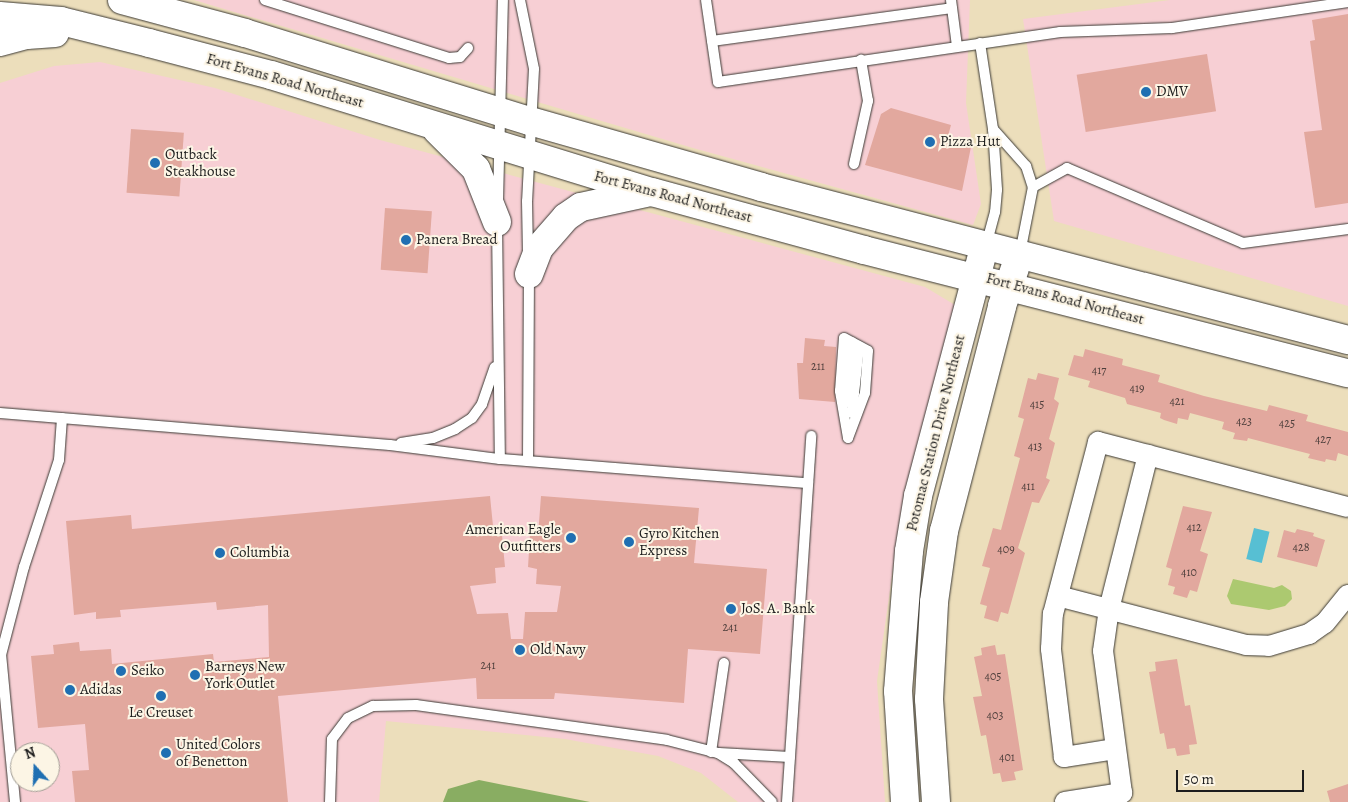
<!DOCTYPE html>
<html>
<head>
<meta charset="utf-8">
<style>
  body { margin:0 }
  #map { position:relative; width:1348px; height:802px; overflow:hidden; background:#ecdebb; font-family:Alegreya,serif }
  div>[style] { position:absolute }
  .built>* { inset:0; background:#f7cfd4 }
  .green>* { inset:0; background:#acc970 }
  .forest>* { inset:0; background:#89ad62 }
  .water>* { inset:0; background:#57bfd3; transform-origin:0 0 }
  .building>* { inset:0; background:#e2a89e; transform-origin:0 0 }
  .roads { filter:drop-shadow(0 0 1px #3b3934) drop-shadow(0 0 1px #3b3934) }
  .lane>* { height:10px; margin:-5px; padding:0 5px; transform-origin:5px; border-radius:5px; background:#fff }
  .street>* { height:20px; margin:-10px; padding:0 10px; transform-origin:10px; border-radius:10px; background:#fff }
  .secondary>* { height:28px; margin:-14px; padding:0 14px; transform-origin:14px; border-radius:14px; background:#fff }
  .dots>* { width:14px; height:14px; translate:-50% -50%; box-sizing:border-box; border:2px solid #fcf5e5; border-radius:50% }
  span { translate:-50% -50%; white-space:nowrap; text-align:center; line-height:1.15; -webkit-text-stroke:4px #fcf5e5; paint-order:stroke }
  .number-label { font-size:12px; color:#4e3f3c }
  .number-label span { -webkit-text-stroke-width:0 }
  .street-label { font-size:15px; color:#1c1c1c }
  .poi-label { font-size:15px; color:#1c1c1c }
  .left { translate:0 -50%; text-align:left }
  .right { translate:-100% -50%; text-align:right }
  .north { position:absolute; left:10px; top:742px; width:50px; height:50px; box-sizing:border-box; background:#fcf5e5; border:1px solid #a29e95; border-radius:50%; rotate:340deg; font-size:14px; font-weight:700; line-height:20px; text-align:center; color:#1c1c1c }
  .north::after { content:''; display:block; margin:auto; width:18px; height:22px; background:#1f6fb2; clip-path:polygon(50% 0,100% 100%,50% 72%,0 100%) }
  .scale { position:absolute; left:1176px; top:770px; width:128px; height:22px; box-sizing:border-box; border:2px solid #1c1c1c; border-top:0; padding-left:6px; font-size:15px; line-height:18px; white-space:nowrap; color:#1c1c1c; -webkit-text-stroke:4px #fcf5e5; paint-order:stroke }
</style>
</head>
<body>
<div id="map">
  <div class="built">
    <div style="clip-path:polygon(194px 0,970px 0,966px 103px,981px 204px,973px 225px,693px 148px)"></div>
    <div style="clip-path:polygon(1170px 0,1348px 0,1348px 306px,1054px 221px,1023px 19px)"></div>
    <div style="clip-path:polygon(evenodd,100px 62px,215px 88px,380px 140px,925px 287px,955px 305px,895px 555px,877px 681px,885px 802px,738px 802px,701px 773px,658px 756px,565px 739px,386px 721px,379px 802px,0 802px,0 83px,54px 66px,100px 62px,20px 752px,50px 752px,50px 782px,20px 782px,20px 752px)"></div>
  </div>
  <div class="green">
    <div style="clip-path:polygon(1233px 579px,1274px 588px,1282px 585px,1291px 591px,1292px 599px,1285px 606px,1269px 610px,1231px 604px,1227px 596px)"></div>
  </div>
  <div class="forest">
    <div style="clip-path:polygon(479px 780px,590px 802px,443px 802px,448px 789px)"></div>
  </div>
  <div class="water">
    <div style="left:1254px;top:528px;width:16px;height:32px;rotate:14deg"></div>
  </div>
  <div class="building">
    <div style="clip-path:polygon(1348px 14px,1348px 203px,1315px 208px,1304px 132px,1322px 130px,1310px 41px,1315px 40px,1312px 20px)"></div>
    <div style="left:1207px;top:54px;width:58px;height:132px;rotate:81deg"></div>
    <div style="clip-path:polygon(891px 108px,951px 125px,948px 136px,972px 142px,962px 191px,865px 165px,881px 114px)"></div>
    <div style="left:131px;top:129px;width:53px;height:64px;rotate:4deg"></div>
    <div style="left:385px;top:208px;width:47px;height:62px;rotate:4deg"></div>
    <div style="clip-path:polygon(805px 338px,825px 340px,824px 346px,836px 347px,835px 402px,799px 399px,797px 363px,803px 363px)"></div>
    <div style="clip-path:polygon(1085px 349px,1123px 359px,1122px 365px,1160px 375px,1158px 382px,1204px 396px,1267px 411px,1269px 405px,1308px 415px,1306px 421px,1348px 432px,1348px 456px,1338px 453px,1336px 461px,1326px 459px,1325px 462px,1308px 458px,1310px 454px,1248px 438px,1247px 441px,1233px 439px,1235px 433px,1222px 429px,1224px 422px,1190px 413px,1188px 420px,1178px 418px,1177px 424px,1164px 420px,1160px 418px,1161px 413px,1127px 404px,1125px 398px,1088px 387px,1090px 381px,1068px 375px,1074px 355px,1083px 357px)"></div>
    <div style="clip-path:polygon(1038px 373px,1059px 378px,1054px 399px,1059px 403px,1049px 439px,1055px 443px,1046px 478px,1050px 480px,1039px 503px,1032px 502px,1018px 548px,1025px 553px,1008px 614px,1001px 612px,998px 622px,984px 618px,987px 606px,980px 604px,990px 568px,982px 566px,993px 528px,1001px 530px,1020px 458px,1014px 456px,1024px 419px,1018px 417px,1028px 378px,1036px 380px)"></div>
    <div style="clip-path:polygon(490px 496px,494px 536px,502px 535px,505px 567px,495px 568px,496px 583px,470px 586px,477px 614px,508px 613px,511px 639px,523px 639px,525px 612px,557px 612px,561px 586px,536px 584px,537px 569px,528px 567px,530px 535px,538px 536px,541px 496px,699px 508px,694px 563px,767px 569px,760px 654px,688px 649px,684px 703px,555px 693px,554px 699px,477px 699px,476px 678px,278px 696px,288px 802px,75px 802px,72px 771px,89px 770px,85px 724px,38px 728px,31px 656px,54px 654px,53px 645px,79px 642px,80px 651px,111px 649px,112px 664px,213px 654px,214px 662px,269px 657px,268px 605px,217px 610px,216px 602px,120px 610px,121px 617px,96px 619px,96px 612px,74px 615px,66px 521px,131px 515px,132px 529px)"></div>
    <div style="clip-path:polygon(1183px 506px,1212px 512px,1200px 551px,1208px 554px,1197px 592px,1190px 590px,1187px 598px,1173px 594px,1175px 587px,1168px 585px,1172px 569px,1166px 567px)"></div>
    <div style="clip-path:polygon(1297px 529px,1314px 533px,1313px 536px,1325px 540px,1317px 567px,1277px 557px,1284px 530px,1295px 533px)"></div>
    <div style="clip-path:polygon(995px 645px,997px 655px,1005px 654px,1023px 770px,1014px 772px,1016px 780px,1002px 782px,1000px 773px,993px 774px,986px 735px,981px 736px,973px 697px,982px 696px,974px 657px,982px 655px,981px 648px)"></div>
    <div style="clip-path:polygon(1177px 659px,1185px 706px,1190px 705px,1197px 744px,1189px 745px,1190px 754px,1177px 756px,1175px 748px,1167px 749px,1164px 733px,1160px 734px,1149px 672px,1156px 671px,1155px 662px)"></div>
    <div style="clip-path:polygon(1348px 784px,1348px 802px,1330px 802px,1327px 791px)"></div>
  </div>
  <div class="roads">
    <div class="lane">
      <div style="left:265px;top:0;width:193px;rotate:17.5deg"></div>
      <div style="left:449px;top:58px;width:11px;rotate:-5deg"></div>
      <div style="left:460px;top:57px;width:12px;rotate:-48deg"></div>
      <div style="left:520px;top:0;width:70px;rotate:78.5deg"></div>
      <div style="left:534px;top:69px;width:132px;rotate:93deg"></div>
      <div style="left:527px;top:201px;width:51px;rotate:88.9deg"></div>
      <div style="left:706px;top:0;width:83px;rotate:81.7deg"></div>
      <div style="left:718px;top:82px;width:346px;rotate:-8.3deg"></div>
      <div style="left:1060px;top:32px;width:112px;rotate:-2deg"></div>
      <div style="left:1172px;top:28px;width:178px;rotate:-8.4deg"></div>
      <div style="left:951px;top:0;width:46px;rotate:82.6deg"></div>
      <div style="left:712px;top:41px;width:242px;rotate:-7.8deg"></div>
      <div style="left:980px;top:43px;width:87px;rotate:81.4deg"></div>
      <div style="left:993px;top:129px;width:61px;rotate:86.2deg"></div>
      <div style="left:997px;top:190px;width:22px;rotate:95deg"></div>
      <div style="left:995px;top:212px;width:34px;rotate:105deg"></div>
      <div style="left:993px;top:129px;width:50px;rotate:48.3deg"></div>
      <div style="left:1026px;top:166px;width:22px;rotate:72deg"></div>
      <div style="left:1033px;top:187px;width:67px;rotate:101.1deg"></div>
      <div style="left:854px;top:164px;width:65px;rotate:-77.5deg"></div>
      <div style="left:868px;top:101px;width:42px;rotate:-99.7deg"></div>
      <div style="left:1033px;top:187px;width:39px;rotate:-29deg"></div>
      <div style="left:1067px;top:168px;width:191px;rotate:23.1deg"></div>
      <div style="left:1243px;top:243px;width:106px;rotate:-7.6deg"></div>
      <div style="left:498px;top:201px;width:201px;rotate:-88.6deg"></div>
      <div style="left:497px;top:223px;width:236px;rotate:89.3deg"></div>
      <div style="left:844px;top:338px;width:27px;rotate:28deg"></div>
      <div style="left:868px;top:351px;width:42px;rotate:94.1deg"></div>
      <div style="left:865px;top:393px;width:48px;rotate:110.7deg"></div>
      <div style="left:848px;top:438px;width:48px;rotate:-99.7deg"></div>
      <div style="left:840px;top:391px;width:53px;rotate:-85.7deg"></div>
      <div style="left:847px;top:402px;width:60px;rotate:-85.2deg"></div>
      <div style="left:0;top:413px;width:391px;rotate:4.7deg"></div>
      <div style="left:390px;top:445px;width:111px;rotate:7.3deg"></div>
      <div style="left:500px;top:459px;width:309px;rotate:4.5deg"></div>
      <div style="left:852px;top:413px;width:67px;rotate:-84deg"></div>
      <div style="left:401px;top:443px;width:32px;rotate:-9deg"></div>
      <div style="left:433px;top:438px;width:24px;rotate:-22deg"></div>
      <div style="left:455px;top:429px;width:20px;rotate:-33deg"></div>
      <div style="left:472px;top:418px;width:17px;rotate:-54deg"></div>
      <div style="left:482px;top:404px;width:39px;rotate:-71deg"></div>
      <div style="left:528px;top:461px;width:187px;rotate:-89.7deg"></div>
      <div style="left:711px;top:752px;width:90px;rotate:-81.7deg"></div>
      <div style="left:719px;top:753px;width:71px;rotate:3.2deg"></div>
      <div style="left:15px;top:802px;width:148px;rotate:-95.4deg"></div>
      <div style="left:1px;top:655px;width:91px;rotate:-75.4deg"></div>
      <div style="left:24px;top:567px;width:113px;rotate:-71.9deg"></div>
      <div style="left:59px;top:460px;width:42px;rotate:-85.9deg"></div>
      <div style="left:330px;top:802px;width:63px;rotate:-88.2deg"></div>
      <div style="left:332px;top:739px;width:26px;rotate:-53deg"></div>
      <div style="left:348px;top:718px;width:28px;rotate:-26deg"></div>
      <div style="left:373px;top:706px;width:43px;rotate:-1.3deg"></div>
      <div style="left:416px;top:705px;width:253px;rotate:7.9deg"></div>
      <div style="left:667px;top:740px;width:53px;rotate:14.3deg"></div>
      <div style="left:718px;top:753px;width:19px;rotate:32deg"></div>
      <div style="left:734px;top:763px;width:54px;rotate:45.7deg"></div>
      <div style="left:787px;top:802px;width:367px;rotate:-86.2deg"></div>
    </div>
    <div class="street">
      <div style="left:1058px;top:596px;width:194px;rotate:14.6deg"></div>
      <div style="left:1246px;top:645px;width:23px;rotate:2deg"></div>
      <div style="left:1269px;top:646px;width:42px;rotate:-16.7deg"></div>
      <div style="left:1309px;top:634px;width:19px;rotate:-35deg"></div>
      <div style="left:1325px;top:623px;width:36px;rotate:-51deg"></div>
      <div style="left:1115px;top:749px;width:52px;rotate:171.1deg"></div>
      <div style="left:1064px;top:757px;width:109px;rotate:-96.9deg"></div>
      <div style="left:1051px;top:649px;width:35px;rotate:-87deg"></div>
      <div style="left:1053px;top:614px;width:178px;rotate:-75.3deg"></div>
      <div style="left:1098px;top:442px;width:258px;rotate:14.6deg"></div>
      <div style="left:1065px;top:802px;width:58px;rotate:-9deg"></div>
      <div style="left:1122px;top:793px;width:143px;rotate:-97.6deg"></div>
      <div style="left:1103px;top:651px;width:42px;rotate:-81.9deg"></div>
      <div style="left:1109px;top:609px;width:159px;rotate:-75.8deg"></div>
    </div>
    <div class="secondary">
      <div style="left:122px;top:0;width:127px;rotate:15deg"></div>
      <div style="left:245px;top:33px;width:298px;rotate:17.2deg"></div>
      <div style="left:530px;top:121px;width:240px;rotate:15.9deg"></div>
      <div style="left:761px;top:187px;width:607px;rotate:14.61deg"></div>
      <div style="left:0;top:16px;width:61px;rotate:4.7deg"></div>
      <div style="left:61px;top:21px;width:91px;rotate:14deg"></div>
      <div style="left:149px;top:43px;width:126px;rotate:14.7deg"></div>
      <div style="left:271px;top:75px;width:399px;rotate:17.1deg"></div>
      <div style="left:652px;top:192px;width:220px;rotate:15.3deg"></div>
      <div style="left:864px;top:250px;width:499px;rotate:14.3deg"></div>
      <div style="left:0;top:42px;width:28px;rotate:-15deg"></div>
      <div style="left:27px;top:35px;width:28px;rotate:-4deg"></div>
      <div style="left:437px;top:130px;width:55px;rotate:45deg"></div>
      <div style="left:476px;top:169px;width:57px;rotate:68.4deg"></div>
      <div style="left:529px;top:274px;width:28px;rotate:-69deg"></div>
      <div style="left:539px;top:248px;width:41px;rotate:-48.9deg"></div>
      <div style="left:566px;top:217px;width:18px;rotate:-34deg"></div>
      <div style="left:581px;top:207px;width:66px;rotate:-12.2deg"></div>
      <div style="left:905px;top:802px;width:111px;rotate:-93.6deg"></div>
      <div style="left:898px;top:691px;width:140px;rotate:-85.5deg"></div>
      <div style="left:909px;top:551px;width:56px;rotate:-80.7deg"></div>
      <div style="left:918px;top:496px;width:245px;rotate:-75.1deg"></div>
      <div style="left:936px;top:802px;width:103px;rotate:-93.9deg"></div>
      <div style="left:929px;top:699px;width:97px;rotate:-87deg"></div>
      <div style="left:934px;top:602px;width:72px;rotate:-82deg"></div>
      <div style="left:944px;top:531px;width:232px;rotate:-75.5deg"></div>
      <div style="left:1002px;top:306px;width:40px;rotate:-71.1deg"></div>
    </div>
  </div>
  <div class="dots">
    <div style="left:1146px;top:92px;background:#1f6fb2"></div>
    <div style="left:930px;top:142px;background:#1f6fb2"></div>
    <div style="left:155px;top:163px;background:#1f6fb2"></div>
    <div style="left:406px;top:240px;background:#1f6fb2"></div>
    <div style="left:571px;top:538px;background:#1f6fb2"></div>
    <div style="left:629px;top:542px;background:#1f6fb2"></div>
    <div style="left:220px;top:553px;background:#1f6fb2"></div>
    <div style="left:731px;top:609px;background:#1f6fb2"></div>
    <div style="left:520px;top:650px;background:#1f6fb2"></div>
    <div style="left:121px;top:671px;background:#1f6fb2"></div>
    <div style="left:195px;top:675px;background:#1f6fb2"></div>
    <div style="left:70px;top:690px;background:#1f6fb2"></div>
    <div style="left:161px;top:696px;background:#1f6fb2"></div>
    <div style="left:166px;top:753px;background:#1f6fb2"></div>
  </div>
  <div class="number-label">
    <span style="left:818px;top:367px">211</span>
    <span style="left:1099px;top:371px">417</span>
    <span style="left:1137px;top:389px">419</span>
    <span style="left:1177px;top:402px">421</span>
    <span style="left:1037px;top:405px">415</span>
    <span style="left:1244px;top:422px">423</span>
    <span style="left:1287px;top:424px">425</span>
    <span style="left:1323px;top:440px">427</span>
    <span style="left:1035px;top:447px">413</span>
    <span style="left:1028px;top:487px">411</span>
    <span style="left:1194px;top:528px">412</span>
    <span style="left:1301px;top:548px">428</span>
    <span style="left:1006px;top:550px">409</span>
    <span style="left:1189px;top:573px">410</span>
    <span style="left:730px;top:628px">241</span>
    <span style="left:488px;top:666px">241</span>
    <span style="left:993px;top:677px">405</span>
    <span style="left:995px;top:716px">403</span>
    <span style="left:1007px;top:758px">401</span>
  </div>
  <div class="street-label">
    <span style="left:285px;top:81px;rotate:16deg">Fort Evans Road Northeast</span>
    <span style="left:673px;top:197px;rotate:15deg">Fort Evans Road Northeast</span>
    <span style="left:1065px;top:299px;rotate:15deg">Fort Evans Road Northeast</span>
    <span style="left:936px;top:433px;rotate:-76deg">Potomac Station Drive Northeast</span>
  </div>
  <div class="poi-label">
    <span class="left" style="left:1156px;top:92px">DMV</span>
    <span class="left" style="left:940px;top:142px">Pizza Hut</span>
    <span class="left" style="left:165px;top:163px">Outback<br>Steakhouse</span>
    <span class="left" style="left:416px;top:240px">Panera Bread</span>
    <span class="right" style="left:561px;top:538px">American Eagle<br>Outfitters</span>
    <span class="left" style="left:639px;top:542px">Gyro Kitchen<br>Express</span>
    <span class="left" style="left:230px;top:553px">Columbia</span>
    <span class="left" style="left:741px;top:609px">JoS. A. Bank</span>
    <span class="left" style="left:530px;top:650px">Old Navy</span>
    <span class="left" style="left:205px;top:675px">Barneys New<br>York Outlet</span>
    <span class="left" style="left:131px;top:671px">Seiko</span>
    <span class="left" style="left:80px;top:690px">Adidas</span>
    <span style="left:161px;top:713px">Le Creuset</span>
    <span class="left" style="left:176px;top:753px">United Colors<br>of Benetton</span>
  </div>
  <div class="north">N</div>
  <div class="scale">50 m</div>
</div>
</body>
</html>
